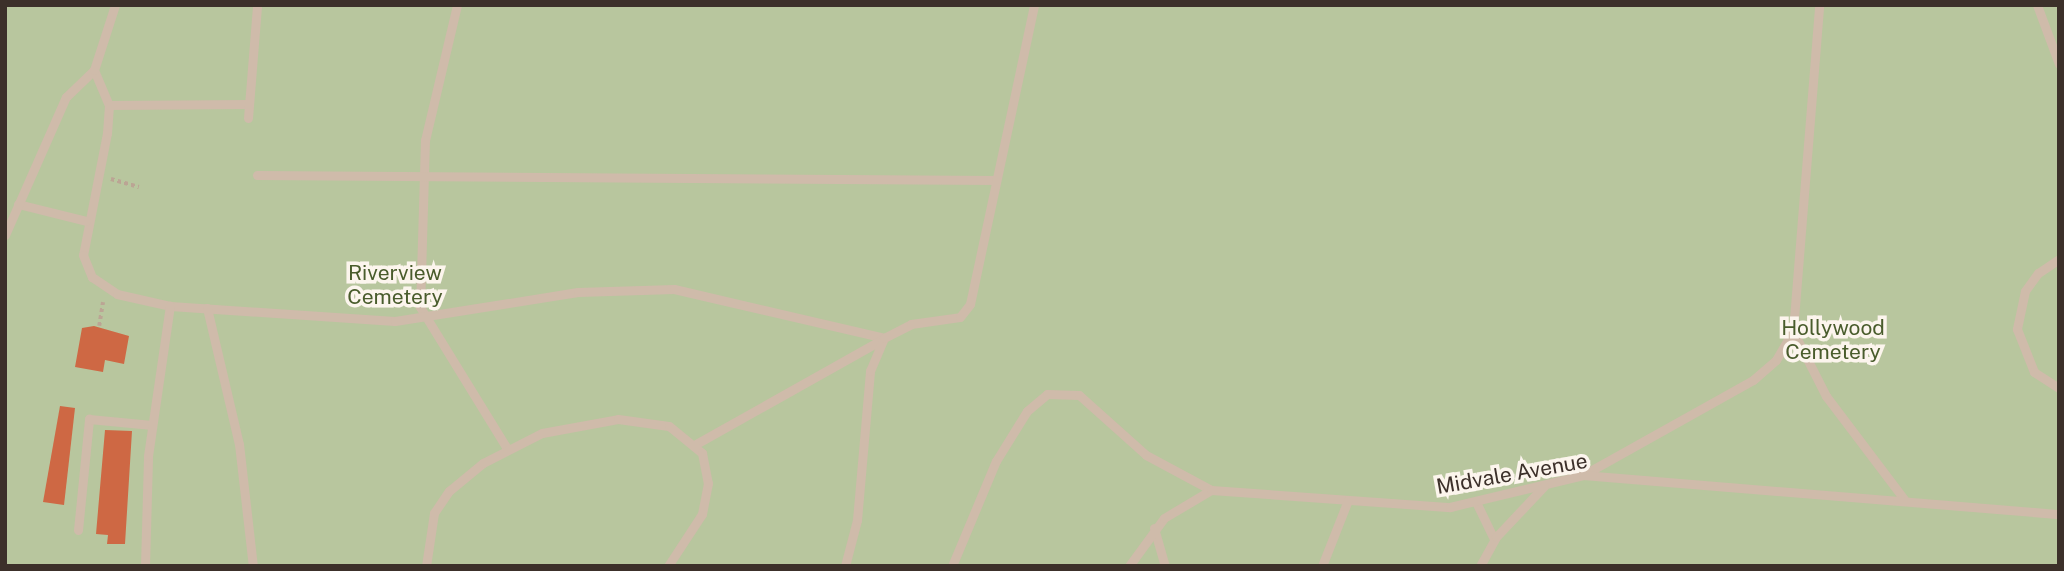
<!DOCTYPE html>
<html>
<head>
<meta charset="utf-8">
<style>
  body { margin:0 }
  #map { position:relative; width:2064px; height:571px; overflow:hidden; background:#f5ebe0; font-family:"Public Sans",sans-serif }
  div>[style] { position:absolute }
  .green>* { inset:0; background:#b8c69e; transform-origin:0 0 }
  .building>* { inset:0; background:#ce6844 }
  .path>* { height:3.5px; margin-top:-1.75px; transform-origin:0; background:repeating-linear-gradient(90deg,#bba594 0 3.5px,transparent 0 7px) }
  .service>* { height:9px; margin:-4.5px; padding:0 4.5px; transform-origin:4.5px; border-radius:4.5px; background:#cfbbaa }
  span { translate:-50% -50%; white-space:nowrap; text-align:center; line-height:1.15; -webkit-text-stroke:7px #fcf5ed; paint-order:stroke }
  .park-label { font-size:21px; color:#495c2c }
  .street-label { font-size:21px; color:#3c302a }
  .frame { position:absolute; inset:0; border:7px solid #3c302a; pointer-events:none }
</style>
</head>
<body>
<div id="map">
  <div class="green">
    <div style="left:5px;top:5px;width:2054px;height:561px"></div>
  </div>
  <div class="building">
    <div style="clip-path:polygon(94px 326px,129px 336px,124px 364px,105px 360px,103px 372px,75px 367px,82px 328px)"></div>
    <div style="clip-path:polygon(60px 406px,75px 408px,64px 505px,43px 502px)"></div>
    <div style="clip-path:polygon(105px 430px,132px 431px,125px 544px,107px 544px,108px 535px,96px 534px)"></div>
  </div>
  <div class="path">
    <div style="left:111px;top:179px;width:29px;rotate:16deg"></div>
    <div style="left:99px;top:326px;width:24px;rotate:-81deg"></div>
  </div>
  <div class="service">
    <div style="left:457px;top:5px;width:139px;rotate:103.3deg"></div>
    <div style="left:425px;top:140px;width:167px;rotate:91.7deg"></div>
    <div style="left:420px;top:307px;width:164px;rotate:58.4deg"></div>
    <div style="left:2037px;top:5px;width:63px;rotate:69.6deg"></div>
    <div style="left:94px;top:70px;width:38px;rotate:67deg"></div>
    <div style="left:109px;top:105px;width:28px;rotate:94deg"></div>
    <div style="left:107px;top:133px;width:124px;rotate:101.1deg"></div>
    <div style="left:83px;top:255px;width:24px;rotate:68deg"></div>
    <div style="left:92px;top:277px;width:30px;rotate:34deg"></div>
    <div style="left:117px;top:294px;width:54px;rotate:12.8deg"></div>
    <div style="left:170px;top:306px;width:225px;rotate:3.8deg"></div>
    <div style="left:395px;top:321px;width:185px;rotate:-9deg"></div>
    <div style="left:578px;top:292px;width:96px;rotate:-1.8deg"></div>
    <div style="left:674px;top:289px;width:216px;rotate:13.1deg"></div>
    <div style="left:109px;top:105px;width:140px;rotate:-0.4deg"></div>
    <div style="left:248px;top:118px;width:113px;rotate:-85.4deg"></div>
    <div style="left:257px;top:175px;width:739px;rotate:0.39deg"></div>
    <div style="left:18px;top:204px;width:70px;rotate:14deg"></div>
    <div style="left:5px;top:235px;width:151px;rotate:-66.2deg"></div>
    <div style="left:66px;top:97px;width:39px;rotate:-44deg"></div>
    <div style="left:94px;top:70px;width:68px;rotate:-72.1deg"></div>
    <div style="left:2059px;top:259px;width:25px;rotate:146deg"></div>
    <div style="left:2038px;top:273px;width:22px;rotate:126deg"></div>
    <div style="left:2025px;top:291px;width:39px;rotate:102deg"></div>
    <div style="left:2017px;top:329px;width:46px;rotate:68.4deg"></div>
    <div style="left:2034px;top:372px;width:30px;rotate:33deg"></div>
    <div style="left:207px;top:308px;width:140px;rotate:76.8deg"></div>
    <div style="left:239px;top:444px;width:123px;rotate:83.5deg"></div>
    <div style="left:1793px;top:331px;width:73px;rotate:63.1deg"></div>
    <div style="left:1826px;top:396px;width:129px;rotate:52.9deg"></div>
    <div style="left:696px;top:444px;width:214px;rotate:-29.3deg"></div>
    <div style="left:1583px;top:475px;width:195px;rotate:-29.2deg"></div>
    <div style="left:1753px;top:380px;width:30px;rotate:-41deg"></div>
    <div style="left:1776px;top:360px;width:34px;rotate:-60deg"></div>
    <div style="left:1793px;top:331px;width:327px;rotate:-85.4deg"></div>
    <div style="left:1476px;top:502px;width:41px;rotate:64.1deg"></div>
    <div style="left:1154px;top:528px;width:40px;rotate:74deg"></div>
    <div style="left:78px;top:530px;width:112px;rotate:-84.3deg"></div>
    <div style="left:89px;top:419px;width:63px;rotate:5.4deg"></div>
    <div style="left:145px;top:566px;width:110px;rotate:-88.4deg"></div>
    <div style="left:148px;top:456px;width:152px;rotate:-81.7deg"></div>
    <div style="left:426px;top:566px;width:54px;rotate:-81.4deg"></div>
    <div style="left:434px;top:513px;width:27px;rotate:-56deg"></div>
    <div style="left:449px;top:491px;width:44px;rotate:-39.5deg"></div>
    <div style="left:483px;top:463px;width:66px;rotate:-27deg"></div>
    <div style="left:542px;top:433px;width:77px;rotate:-10.4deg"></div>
    <div style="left:618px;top:419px;width:51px;rotate:7.8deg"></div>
    <div style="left:669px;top:426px;width:43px;rotate:39.3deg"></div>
    <div style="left:702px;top:453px;width:31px;rotate:79deg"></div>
    <div style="left:708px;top:483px;width:32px;rotate:101deg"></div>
    <div style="left:702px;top:514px;width:62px;rotate:123.2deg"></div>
    <div style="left:845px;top:566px;width:48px;rotate:-75.4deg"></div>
    <div style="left:857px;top:520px;width:150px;rotate:-85deg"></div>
    <div style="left:870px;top:371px;width:36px;rotate:-67deg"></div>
    <div style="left:884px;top:338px;width:30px;rotate:-27deg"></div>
    <div style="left:911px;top:324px;width:49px;rotate:-8.1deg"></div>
    <div style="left:960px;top:317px;width:16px;rotate:-52deg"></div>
    <div style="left:970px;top:304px;width:306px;rotate:-77.9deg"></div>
    <div style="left:952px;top:566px;width:114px;rotate:-67.3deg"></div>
    <div style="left:996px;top:461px;width:59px;rotate:-58.2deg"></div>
    <div style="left:1027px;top:411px;width:26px;rotate:-40deg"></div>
    <div style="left:1047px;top:394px;width:32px;rotate:2deg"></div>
    <div style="left:1079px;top:395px;width:90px;rotate:41.8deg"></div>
    <div style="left:1146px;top:455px;width:74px;rotate:28.3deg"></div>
    <div style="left:1129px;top:566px;width:59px;rotate:-53.9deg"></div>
    <div style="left:1164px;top:518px;width:55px;rotate:-30.8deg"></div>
    <div style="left:1211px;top:490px;width:240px;rotate:4.1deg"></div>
    <div style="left:1450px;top:507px;width:137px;rotate:-13.5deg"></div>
    <div style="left:1583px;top:475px;width:478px;rotate:4.7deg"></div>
    <div style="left:1322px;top:566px;width:71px;rotate:-68.5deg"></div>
    <div style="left:1480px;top:566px;width:33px;rotate:-61deg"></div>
    <div style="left:1496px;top:537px;width:70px;rotate:-46.7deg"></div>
  </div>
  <div class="park-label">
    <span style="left:395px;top:285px">Riverview<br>Cemetery</span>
    <span style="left:1833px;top:340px">Hollywood<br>Cemetery</span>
  </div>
  <div class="street-label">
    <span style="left:1512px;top:474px;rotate:-10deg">Midvale Avenue</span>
  </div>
  <div class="frame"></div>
</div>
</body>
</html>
